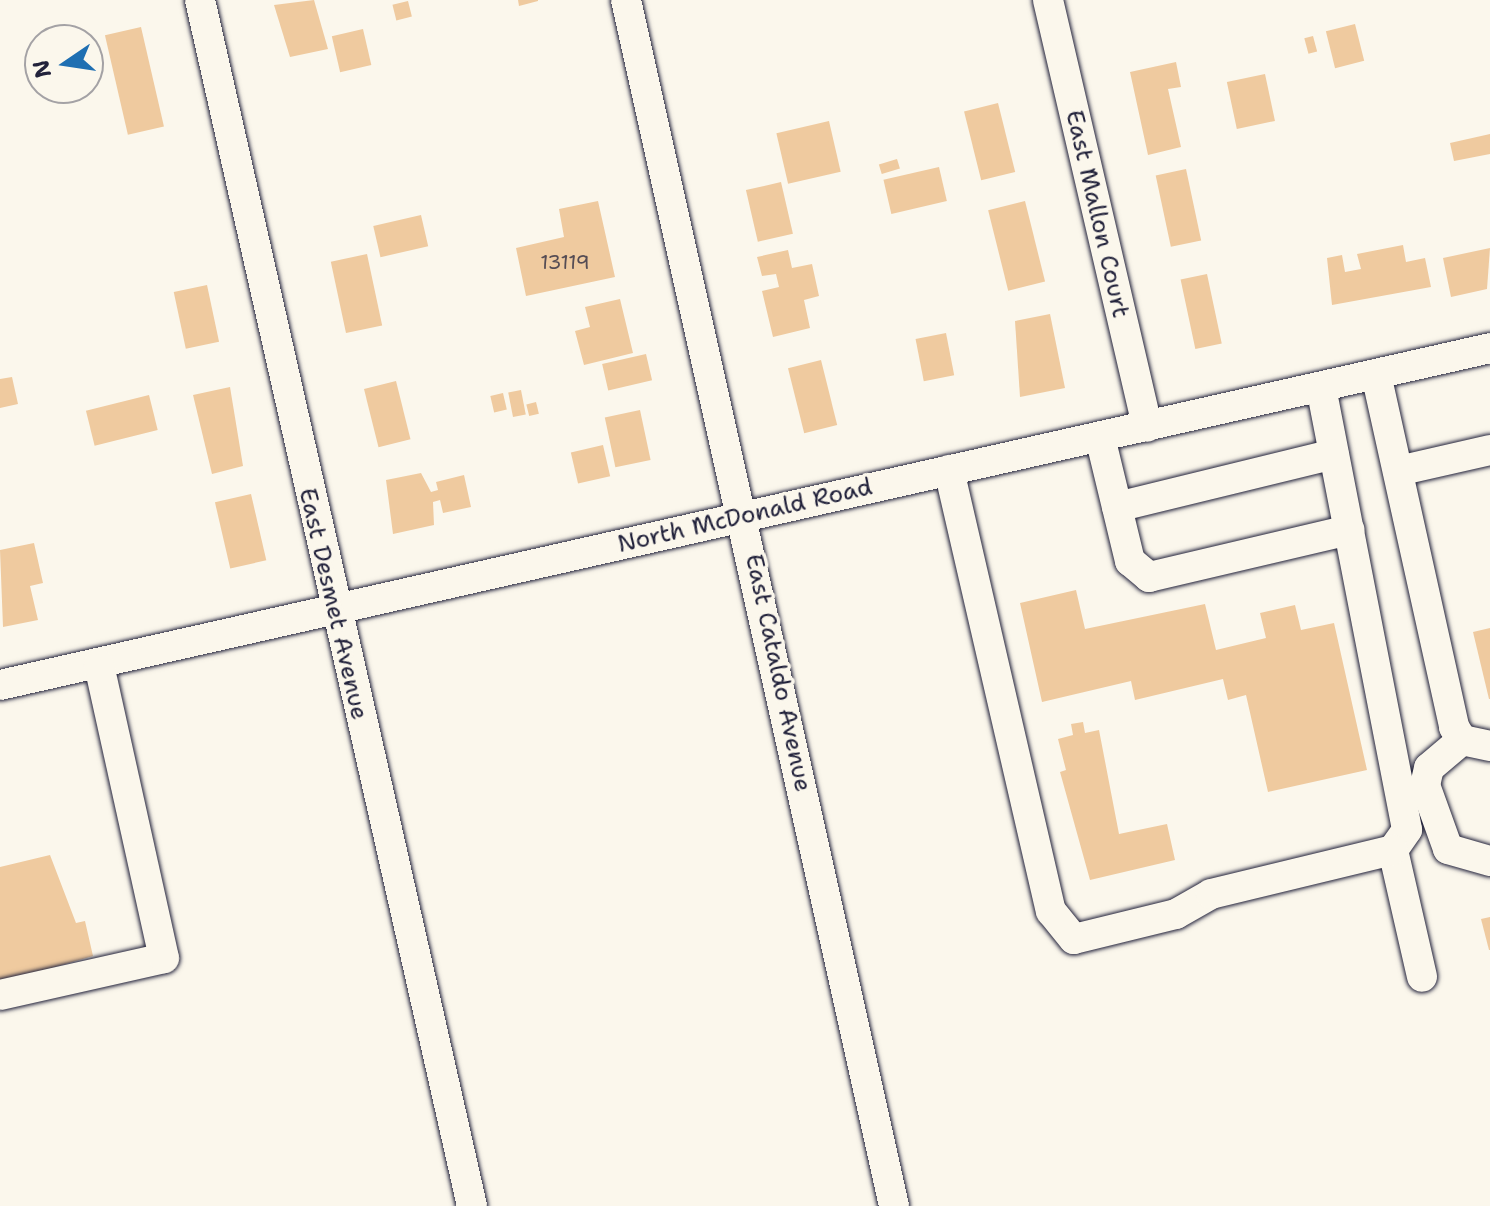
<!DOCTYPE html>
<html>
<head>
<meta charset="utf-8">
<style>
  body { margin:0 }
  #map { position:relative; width:1490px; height:1206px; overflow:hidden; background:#fbf7ec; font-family:"Shantell Sans",sans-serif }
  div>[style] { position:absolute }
  .building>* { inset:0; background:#efca9f; transform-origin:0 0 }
  .roads { filter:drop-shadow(0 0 2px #22223b) drop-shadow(0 0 2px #22223b) }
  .minor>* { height:30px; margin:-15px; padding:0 15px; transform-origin:15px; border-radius:15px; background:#fbf7ec }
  span { translate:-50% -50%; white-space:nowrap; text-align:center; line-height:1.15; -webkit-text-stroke:7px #fbf7ec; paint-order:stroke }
  .number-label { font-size:20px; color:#554c54 }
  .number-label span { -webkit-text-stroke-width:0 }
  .street-label { font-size:24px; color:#22223b }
  .north { position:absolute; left:24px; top:24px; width:80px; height:80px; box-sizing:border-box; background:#fbf7ec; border:2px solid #a4a2a5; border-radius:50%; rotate:257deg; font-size:22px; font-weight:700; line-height:32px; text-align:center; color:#22223b }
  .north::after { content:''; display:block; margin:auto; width:28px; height:36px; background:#1f6fb2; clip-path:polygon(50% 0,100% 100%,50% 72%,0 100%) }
</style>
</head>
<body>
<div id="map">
  <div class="building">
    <div style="clip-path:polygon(314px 0,328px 49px,290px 57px,274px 5px)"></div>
    <div style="clip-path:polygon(518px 0,538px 0,538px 1px,519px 6px)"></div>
    <div style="left:408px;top:1px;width:16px;height:16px;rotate:76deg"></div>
    <div style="left:1355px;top:24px;width:38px;height:30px;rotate:76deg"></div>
    <div style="left:141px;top:27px;width:102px;height:37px;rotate:77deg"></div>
    <div style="left:363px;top:29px;width:37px;height:32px;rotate:77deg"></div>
    <div style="left:1313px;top:36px;width:16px;height:9px;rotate:75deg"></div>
    <div style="clip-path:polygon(1176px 62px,1181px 87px,1168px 89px,1181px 147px,1148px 155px,1130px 72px)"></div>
    <div style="left:1265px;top:74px;width:48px;height:39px;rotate:78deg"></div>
    <div style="left:998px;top:103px;width:71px;height:35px;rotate:76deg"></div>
    <div style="left:829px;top:121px;width:52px;height:54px;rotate:77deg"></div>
    <div style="clip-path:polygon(1490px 134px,1490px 154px,1454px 161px,1450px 143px)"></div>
    <div style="left:897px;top:159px;width:10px;height:19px;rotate:73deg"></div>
    <div style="left:939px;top:167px;width:35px;height:57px;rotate:77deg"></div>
    <div style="left:1186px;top:169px;width:73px;height:31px;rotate:78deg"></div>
    <div style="left:781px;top:182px;width:53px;height:36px;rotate:77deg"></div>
    <div style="clip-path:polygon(598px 201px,615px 277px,526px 296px,516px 248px,564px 237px,559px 209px)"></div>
    <div style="left:1025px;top:201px;width:83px;height:38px;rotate:76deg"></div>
    <div style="left:421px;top:215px;width:32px;height:49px;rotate:77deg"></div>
    <div style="clip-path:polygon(1403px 245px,1406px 262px,1425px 258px,1431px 287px,1332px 305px,1327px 258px,1342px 255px,1345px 272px,1361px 269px,1357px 254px)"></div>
    <div style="clip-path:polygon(1490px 248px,1487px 289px,1451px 297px,1443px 258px)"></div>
    <div style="clip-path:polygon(788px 250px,792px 268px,812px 264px,819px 296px,804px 300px,810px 328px,773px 337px,762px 291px,779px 287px,776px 274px,762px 276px,757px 257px)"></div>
    <div style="left:367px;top:254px;width:73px;height:37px;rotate:78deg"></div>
    <div style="left:1207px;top:274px;width:71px;height:27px;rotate:78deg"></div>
    <div style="left:207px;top:285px;width:58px;height:34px;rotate:78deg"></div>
    <div style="clip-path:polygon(620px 299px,633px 353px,584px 365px,575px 331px,590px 327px,585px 307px)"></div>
    <div style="clip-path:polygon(1050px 314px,1065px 388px,1020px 397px,1015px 321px)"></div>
    <div style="left:946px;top:333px;width:43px;height:31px;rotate:79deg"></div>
    <div style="left:646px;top:354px;width:27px;height:45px;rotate:77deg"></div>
    <div style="left:821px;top:360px;width:67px;height:34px;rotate:76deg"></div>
    <div style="clip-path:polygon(12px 377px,18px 404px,0 408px,0 379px)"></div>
    <div style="left:396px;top:381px;width:60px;height:33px;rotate:76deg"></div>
    <div style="clip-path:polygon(230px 387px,243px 466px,212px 474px,193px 395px)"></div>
    <div style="left:521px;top:390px;width:25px;height:13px;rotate:79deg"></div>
    <div style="left:503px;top:393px;width:17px;height:13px;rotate:77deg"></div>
    <div style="left:149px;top:395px;width:36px;height:65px;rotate:76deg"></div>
    <div style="left:536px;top:402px;width:12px;height:10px;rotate:76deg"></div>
    <div style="left:640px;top:410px;width:51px;height:36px;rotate:78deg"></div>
    <div style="left:603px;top:445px;width:32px;height:33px;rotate:77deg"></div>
    <div style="clip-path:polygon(421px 473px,431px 492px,438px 490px,436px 482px,464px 475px,471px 507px,443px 513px,440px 500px,433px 502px,434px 525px,393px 534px,386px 480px)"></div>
    <div style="left:251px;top:494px;width:68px;height:37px;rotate:77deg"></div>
    <div style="clip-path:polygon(34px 543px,43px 583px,30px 586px,38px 620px,3px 627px,0 550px)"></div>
    <div style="clip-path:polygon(1076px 590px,1085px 629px,1205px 604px,1216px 650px,1266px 638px,1260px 613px,1295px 605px,1301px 630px,1334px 623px,1367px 770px,1268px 792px,1246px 695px,1228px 700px,1223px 679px,1135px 700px,1131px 681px,1042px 702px,1020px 603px)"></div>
    <div style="clip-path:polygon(1490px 628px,1490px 699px,1489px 699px,1473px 632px)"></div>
    <div style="clip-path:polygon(1083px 722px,1085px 733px,1099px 730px,1119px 834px,1167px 824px,1175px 860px,1090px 880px,1060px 772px,1066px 770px,1058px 739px,1073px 735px,1071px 724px)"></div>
    <div style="clip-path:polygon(50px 855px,76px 923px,85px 921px,93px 956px,0 983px,0 867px)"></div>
    <div style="clip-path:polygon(1490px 917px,1490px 950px,1489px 950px,1481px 919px)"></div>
  </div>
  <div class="roads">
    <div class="minor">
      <div style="left:200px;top:0;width:1236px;rotate:77.29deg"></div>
      <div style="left:626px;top:0;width:1235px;rotate:77.47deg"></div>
      <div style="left:1048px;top:0;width:438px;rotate:76.9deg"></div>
      <div style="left:1376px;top:374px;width:362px;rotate:77.5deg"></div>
      <div style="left:1454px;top:727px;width:15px;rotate:58deg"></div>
      <div style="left:1462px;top:740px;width:29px;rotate:12deg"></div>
      <div style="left:1321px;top:387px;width:451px;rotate:79deg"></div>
      <div style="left:1407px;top:830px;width:24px;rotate:125deg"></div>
      <div style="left:1393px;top:850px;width:130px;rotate:77.1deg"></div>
      <div style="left:1100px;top:437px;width:128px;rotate:76.4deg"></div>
      <div style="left:1130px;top:561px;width:25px;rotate:40deg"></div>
      <div style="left:1149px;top:577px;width:206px;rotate:-13.2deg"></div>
      <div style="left:949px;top:470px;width:453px;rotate:77deg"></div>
      <div style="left:1051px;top:911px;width:36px;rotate:51deg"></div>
      <div style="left:1074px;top:939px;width:105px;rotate:-13.8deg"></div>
      <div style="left:1176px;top:914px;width:40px;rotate:-29.7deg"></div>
      <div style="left:1211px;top:894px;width:187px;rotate:-13.6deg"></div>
      <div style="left:1398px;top:471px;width:94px;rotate:-12.9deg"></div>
      <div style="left:1117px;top:507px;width:223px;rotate:-13.7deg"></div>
      <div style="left:0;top:685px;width:1528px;rotate:-12.74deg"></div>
      <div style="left:1462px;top:740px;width:43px;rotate:139.7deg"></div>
      <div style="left:1429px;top:768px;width:17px;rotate:103deg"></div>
      <div style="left:1425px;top:785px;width:68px;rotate:70.2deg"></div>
      <div style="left:1448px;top:849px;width:44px;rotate:15.9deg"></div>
      <div style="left:0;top:995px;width:168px;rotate:-12.7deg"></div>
      <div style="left:164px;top:958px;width:301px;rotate:-102.5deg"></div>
    </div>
  </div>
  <div class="number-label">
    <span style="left:565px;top:262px">13119</span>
  </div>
  <div class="street-label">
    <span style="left:1097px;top:214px;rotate:77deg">East Mallon Court</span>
    <span style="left:745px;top:516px;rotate:-13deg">North McDonald Road</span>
    <span style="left:333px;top:604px;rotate:77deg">East Desmet Avenue</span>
    <span style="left:778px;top:673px;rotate:78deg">East Cataldo Avenue</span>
  </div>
  <div class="north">N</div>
</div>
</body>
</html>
